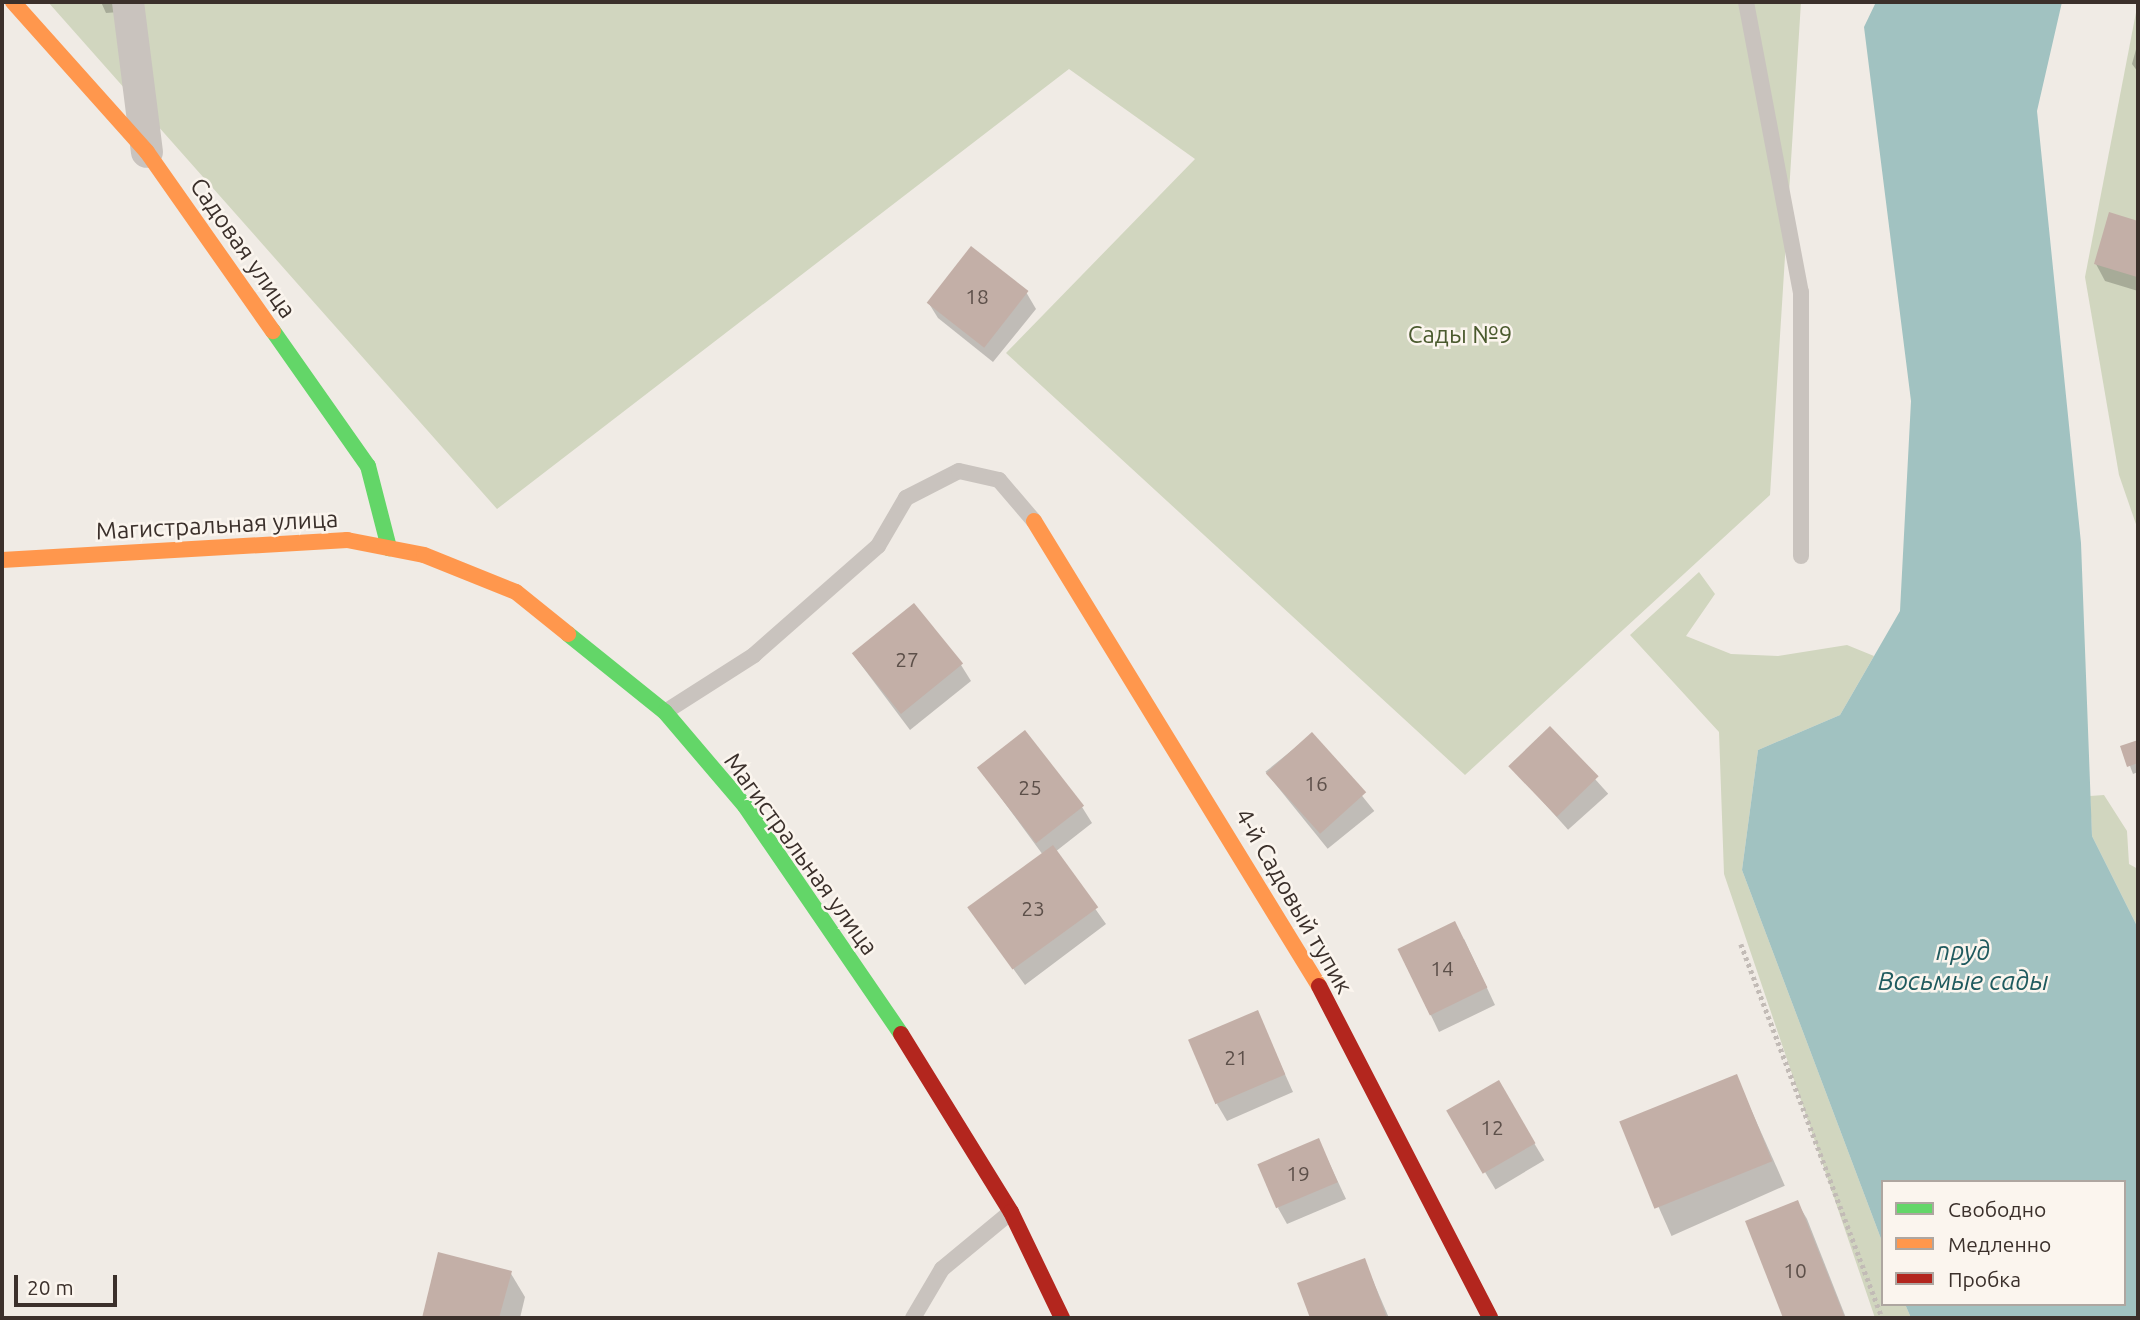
<!DOCTYPE html>
<html>
<head>
<meta charset="utf-8">
<style>
  body { margin:0 }
  #map { position:relative; width:2140px; height:1320px; overflow:hidden; background:#f0ebe5; font-family:Ubuntu,sans-serif }
  div>[style] { position:absolute }
  .green>* { inset:0; background:#d1d6bf }
  .water>* { inset:0; background:#a1c2c1 }
  .shadow>* { inset:0; background:#0003; transform-origin:0 0 }
  .building>* { inset:0; background:#c3afa7; transform-origin:0 0 }
  .path>* { height:4.5px; margin-top:-2.25px; transform-origin:0; background:repeating-linear-gradient(90deg,#c2bbb6 0 3.5px,transparent 0 7px) }
  .lane>* { height:16px; margin:-8px; padding:0 8px; transform-origin:8px; border-radius:8px; background:#c9c3be }
  .street>* { height:32px; margin:-16px; padding:0 16px; transform-origin:16px; border-radius:16px; background:#c9c3be }
  .fast>* { height:16px; margin:-8px; padding:0 8px; transform-origin:8px; border-radius:8px; background:#63d668 }
  .slow>* { height:16px; margin:-8px; padding:0 8px; transform-origin:8px; border-radius:8px; background:#ff974d }
  .jam>* { height:16px; margin:-8px; padding:0 8px; transform-origin:8px; border-radius:8px; background:#b3261e }
  span { translate:-50% -50%; white-space:nowrap; text-align:center; line-height:1.15; -webkit-text-stroke:5px #fbf5ee; paint-order:stroke }
  .number-label { font-size:21px; color:#5d504a }
  .number-label span { -webkit-text-stroke-width:0 }
  .street-label { font-size:24px; color:#3b302b }
  .park-label { font-size:24px; color:#4a5a2e }
  .water-label { font-size:26px; color:#1f5a5e; font-style:italic }
  .frame { position:absolute; inset:0; border:4px solid #3b302b; pointer-events:none }
  .legend { position:absolute; left:1881px; top:1180px; width:245px; height:126px; box-sizing:border-box; background:#fbf5ee; border:2px solid #aea6a0; margin:0; padding:9px 12px; list-style:none; font-size:21px; color:#3b302b }
  .legend li { display:flex; align-items:center; gap:14px; height:35px }
  .legend b { width:35px; border:2px solid #aea6a0 }
  .scale { position:absolute; left:14px; top:1275px; width:103px; height:32px; box-sizing:border-box; border:4px solid #3b302b; border-top:0; padding-left:9px; font-size:21px; line-height:24px; white-space:nowrap; color:#3b302b; -webkit-text-stroke:5px #fbf5ee; paint-order:stroke }
</style>
</head>
<body>
<div id="map">
  <div class="green">
    <div style="clip-path:polygon(48px 2px,1801px 2px,1770px 495px,1465px 775px,1006px 353px,1195px 159px,1069px 69px,497px 509px)"></div>
    <div style="clip-path:polygon(2138px 2px,2138px 530px,2119px 475px,2085px 277px)"></div>
    <div style="clip-path:polygon(1699px 572px,1715px 594px,1686px 636px,1731px 654px,1778px 656px,1847px 645px,1874px 656px,1840px 715px,1758px 750px,1742px 870px,1883px 1244px,1883px 1304px,1905px 1304px,1911px 1318px,1875px 1318px,1724px 874px,1719px 732px,1630px 635px)"></div>
    <div style="clip-path:polygon(2104px 795px,2127px 831px,2129px 864px,2138px 869px,2138px 928px,2092px 836px,2090px 796px)"></div>
  </div>
  <div class="water">
    <div style="clip-path:polygon(1876px 2px,2062px 2px,2037px 111px,2081px 543px,2092px 836px,2138px 928px,2138px 1318px,1911px 1318px,1905px 1304px,2124px 1304px,2124px 1182px,1883px 1182px,1883px 1244px,1742px 870px,1758px 750px,1840px 715px,1900px 611px,1911px 401px,1864px 27px)"></div>
  </div>
  <div class="shadow">
    <div style="clip-path:polygon(101px 2px,118px 2px,119px 12px,106px 13px)"></div>
    <div style="clip-path:polygon(2138px 42px,2138px 72px,2132px 64px)"></div>
    <div style="clip-path:polygon(2110px 214px,2138px 223px,2138px 291px,2105px 281px,2096px 264px)"></div>
    <div style="clip-path:polygon(1026px 292px,1036px 309px,993px 362px,938px 318px,928px 302px)"></div>
    <div style="clip-path:polygon(853px 654px,961px 665px,971px 681px,910px 730px)"></div>
    <div style="left:1550px;top:729px;width:87px;height:54px;rotate:48deg"></div>
    <div style="left:1312px;top:734px;width:99px;height:60px;rotate:51deg"></div>
    <div style="clip-path:polygon(2138px 742px,2138px 772px,2133px 774px,2123px 747px)"></div>
    <div style="clip-path:polygon(979px 768px,1082px 807px,1092px 823px,1055px 852px,1106px 924px,1025px 985px,970px 909px,1043px 855px)"></div>
    <div style="clip-path:polygon(1464px 939px,1495px 1005px,1439px 1032px,1399px 949px)"></div>
    <div style="clip-path:polygon(1257px 1012px,1293px 1092px,1227px 1121px,1217px 1104px)"></div>
    <div style="left:1736px;top:1076px;width:120px;height:124px;rotate:66deg"></div>
    <div style="left:1498px;top:1083px;width:90px;height:57px;rotate:59deg"></div>
    <div style="clip-path:polygon(1319px 1141px,1346px 1199px,1287px 1224px,1278px 1208px)"></div>
    <div style="clip-path:polygon(1797px 1202px,1807px 1219px,1846px 1318px,1785px 1318px,1747px 1222px)"></div>
    <div style="clip-path:polygon(440px 1254px,510px 1272px,525px 1297px,520px 1318px,423px 1318px)"></div>
    <div style="clip-path:polygon(1364px 1260px,1389px 1318px,1311px 1318px,1299px 1284px)"></div>
  </div>
  <div class="building">
    <div style="clip-path:polygon(2109px 212px,2138px 221px,2137px 277px,2094px 264px)"></div>
    <div style="left:971px;top:246px;width:73px;height:72px;rotate:38deg"></div>
    <div style="left:914px;top:603px;width:78px;height:80px;rotate:51deg"></div>
    <div style="left:1550px;top:726px;width:70px;height:58px;rotate:46deg"></div>
    <div style="left:1025px;top:730px;width:96px;height:61px;rotate:52deg"></div>
    <div style="left:1312px;top:732px;width:81px;height:62px;rotate:48deg"></div>
    <div style="clip-path:polygon(2138px 740px,2138px 763px,2127px 767px,2120px 746px)"></div>
    <div style="left:1053px;top:845px;width:77px;height:106px;rotate:54deg"></div>
    <div style="left:1455px;top:921px;width:74px;height:64px;rotate:64deg"></div>
    <div style="left:1258px;top:1010px;width:70px;height:76px;rotate:67deg"></div>
    <div style="left:1737px;top:1074px;width:94px;height:127px;rotate:68deg"></div>
    <div style="left:1499px;top:1080px;width:73px;height:61px;rotate:60deg"></div>
    <div style="left:1319px;top:1138px;width:48px;height:67px;rotate:67deg"></div>
    <div style="clip-path:polygon(1798px 1200px,1845px 1318px,1783px 1318px,1745px 1221px)"></div>
    <div style="clip-path:polygon(438px 1252px,512px 1271px,499px 1318px,422px 1318px)"></div>
    <div style="clip-path:polygon(1365px 1258px,1387px 1318px,1310px 1318px,1297px 1283px)"></div>
  </div>
  <div class="path">
    <div style="left:1741px;top:944px;width:400px;rotate:69.3deg"></div>
  </div>
  <div class="lane">
    <div style="left:1746px;top:2px;width:295px;rotate:79.3deg"></div>
    <div style="left:1801px;top:292px;width:264px;rotate:90deg"></div>
    <div style="left:665px;top:712px;width:106px;rotate:-32.6deg"></div>
    <div style="left:754px;top:655px;width:165px;rotate:-41.3deg"></div>
    <div style="left:878px;top:546px;width:56px;rotate:-59.7deg"></div>
    <div style="left:906px;top:498px;width:59px;rotate:-27deg"></div>
    <div style="left:959px;top:471px;width:41px;rotate:12.7deg"></div>
    <div style="left:999px;top:480px;width:54px;rotate:49.5deg"></div>
    <div style="left:913px;top:1318px;width:57px;rotate:-59.4deg"></div>
    <div style="left:942px;top:1269px;width:89px;rotate:-39.6deg"></div>
  </div>
  <div class="street">
    <div style="left:128px;top:2px;width:151px;rotate:82.8deg"></div>
  </div>
  <div class="fast">
    <div style="left:273px;top:331px;width:165px;rotate:54.9deg"></div>
    <div style="left:368px;top:466px;width:85px;rotate:75.6deg"></div>
    <div style="left:568px;top:634px;width:124px;rotate:38.8deg"></div>
    <div style="left:665px;top:712px;width:123px;rotate:49.6deg"></div>
    <div style="left:745px;top:806px;width:276px;rotate:55.6deg"></div>
  </div>
  <div class="slow">
    <div style="left:13px;top:2px;width:201px;rotate:48.2deg"></div>
    <div style="left:147px;top:152px;width:219px;rotate:54.9deg"></div>
    <div style="left:1034px;top:521px;width:545px;rotate:58.5deg"></div>
    <div style="left:2px;top:560px;width:346px;rotate:-3.3deg"></div>
    <div style="left:347px;top:540px;width:78px;rotate:11deg"></div>
    <div style="left:424px;top:555px;width:99px;rotate:21.9deg"></div>
    <div style="left:516px;top:592px;width:67px;rotate:38.9deg"></div>
  </div>
  <div class="jam">
    <div style="left:1319px;top:986px;width:373px;rotate:62.7deg"></div>
    <div style="left:901px;top:1034px;width:209px;rotate:58.3deg"></div>
    <div style="left:1011px;top:1212px;width:118px;rotate:64.3deg"></div>
  </div>
  <div class="number-label">
    <span style="left:977px;top:296px">18</span>
    <span style="left:907px;top:659px">27</span>
    <span style="left:1316px;top:783px">16</span>
    <span style="left:1030px;top:787px">25</span>
    <span style="left:1033px;top:908px">23</span>
    <span style="left:1442px;top:968px">14</span>
    <span style="left:1236px;top:1057px">21</span>
    <span style="left:1492px;top:1127px">12</span>
    <span style="left:1298px;top:1173px">19</span>
    <span style="left:1795px;top:1270px">10</span>
  </div>
  <div class="street-label">
    <span style="left:243px;top:248px;rotate:55deg">Садовая улица</span>
    <span style="left:217px;top:525px;rotate:-3deg">Магистральная улица</span>
    <span style="left:801px;top:854px;rotate:54deg">Магистральная улица</span>
    <span style="left:1294px;top:901px;rotate:60deg">4-й Садовый тупик</span>
  </div>
  <div class="park-label">
    <span style="left:1460px;top:335px">Сады №9</span>
  </div>
  <div class="water-label">
    <span style="left:1963px;top:966px">пруд<br>Восьмые сады</span>
  </div>
  <div class="frame"></div>
  <ul class="legend">
  <li><b style="height:9px;background:#63d668"></b>Свободно</li>
  <li><b style="height:9px;background:#ff974d"></b>Медленно</li>
  <li><b style="height:9px;background:#b3261e"></b>Пробка</li>
  </ul>
  <div class="scale">20 m</div>
</div>
</body>
</html>
